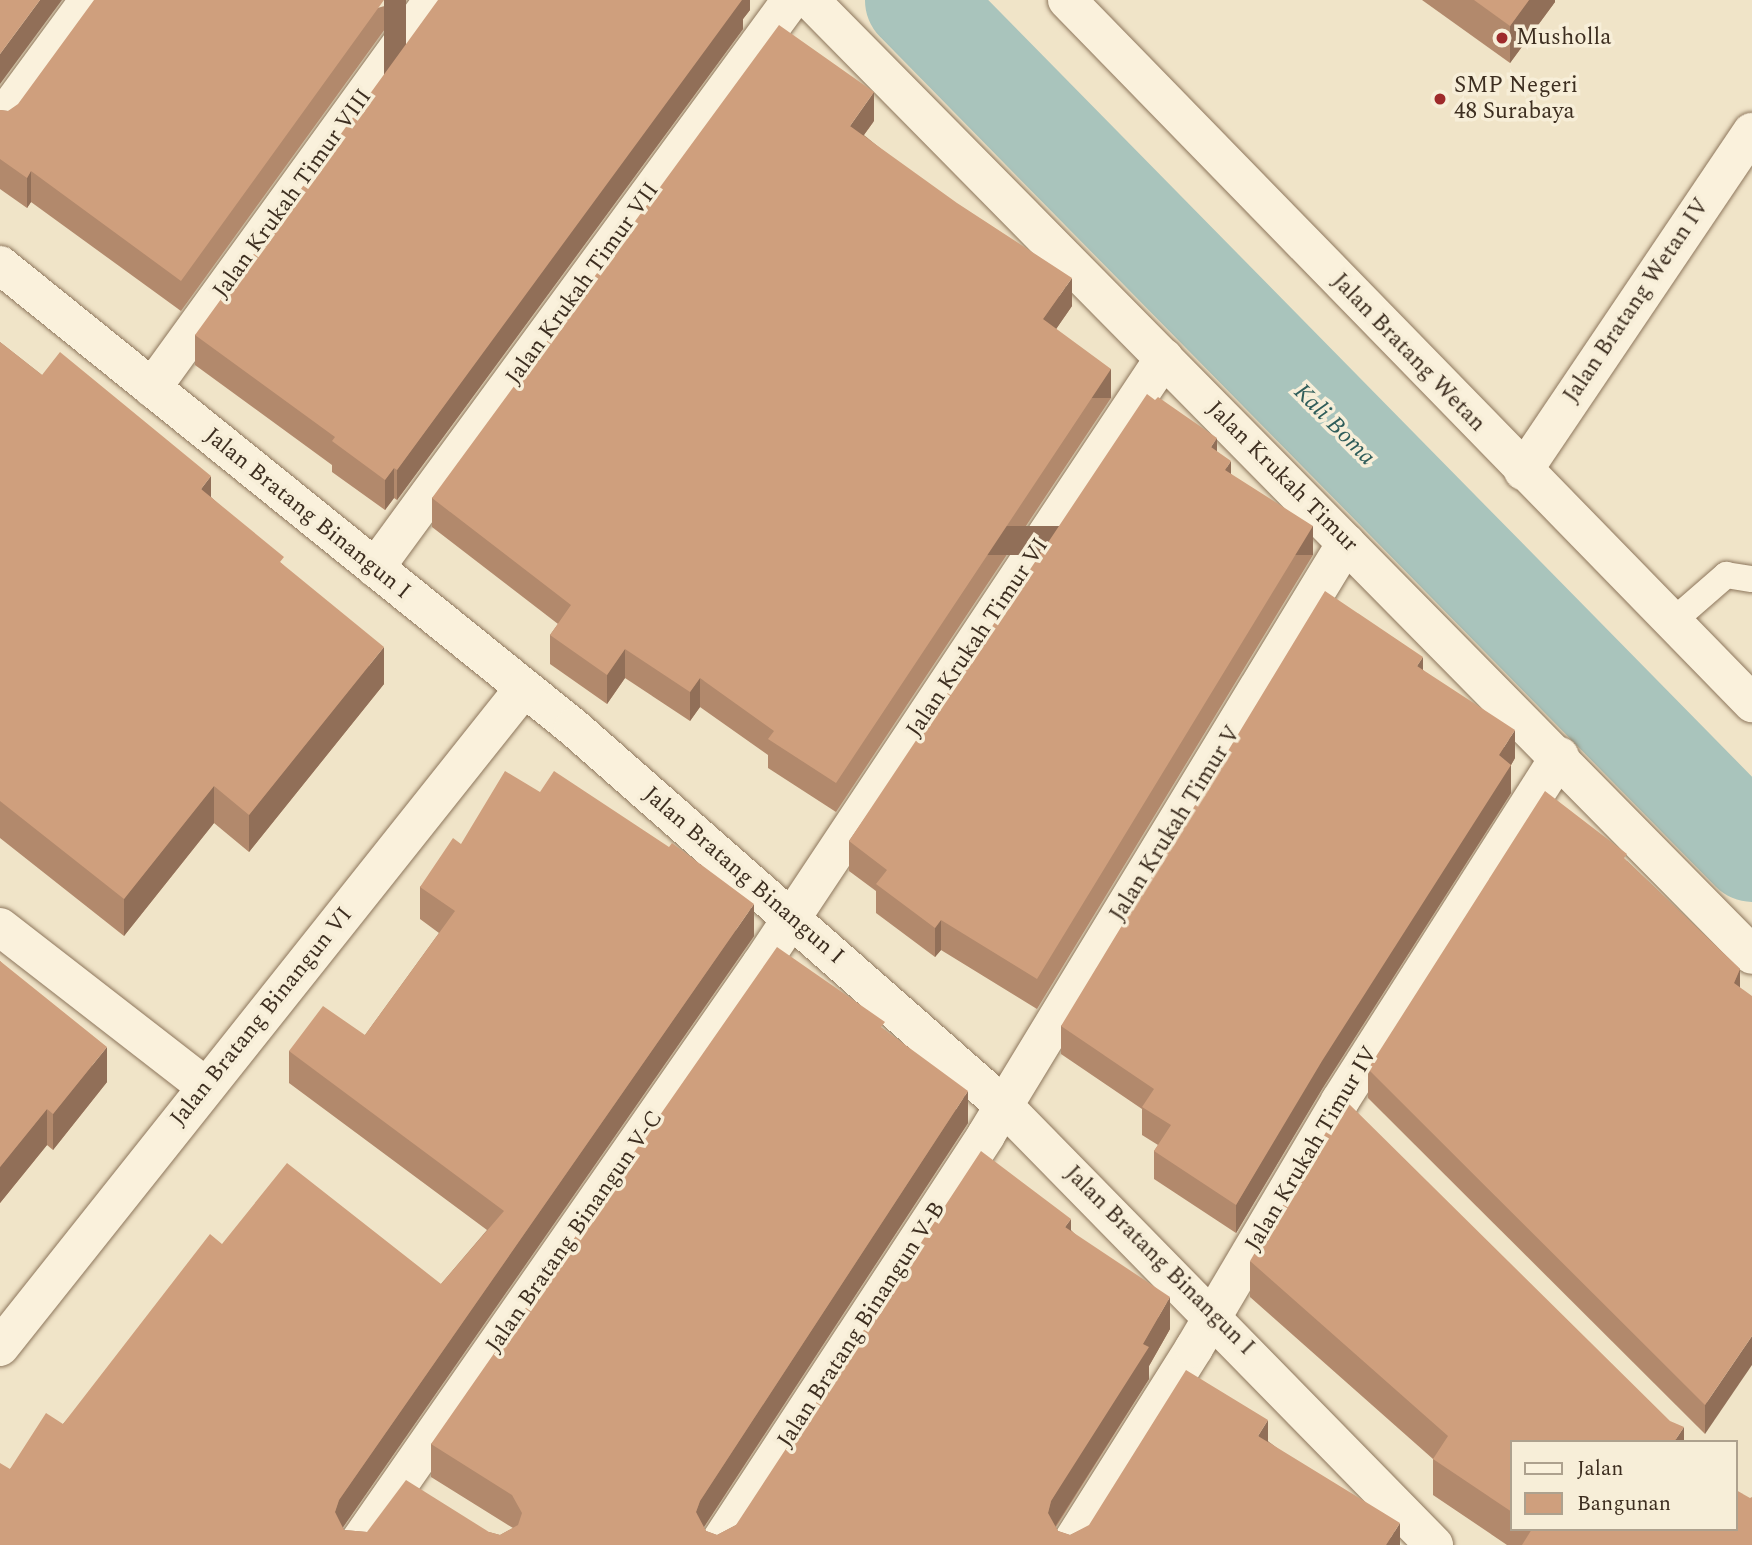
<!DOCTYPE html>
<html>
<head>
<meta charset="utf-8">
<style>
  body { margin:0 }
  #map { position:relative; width:1752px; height:1545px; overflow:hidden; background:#f0e4c8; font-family:Spectral,serif }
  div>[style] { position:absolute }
  .river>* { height:103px; margin:-51.5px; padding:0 51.5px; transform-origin:51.5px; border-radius:51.5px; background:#a9c4bc }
  .roads { filter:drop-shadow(0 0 2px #8d765c) drop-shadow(0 0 2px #8d765c) }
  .lane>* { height:26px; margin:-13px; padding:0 13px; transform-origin:13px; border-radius:13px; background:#faf1dc }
  .street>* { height:38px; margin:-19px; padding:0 19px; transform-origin:19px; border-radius:19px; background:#faf1dc }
  .secondary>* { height:38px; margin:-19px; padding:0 19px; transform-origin:19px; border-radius:19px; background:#faf1dc }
  .wall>* { inset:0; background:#b2896c }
  .shaded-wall>* { inset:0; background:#916f58; transform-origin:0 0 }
  .building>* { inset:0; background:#cf9f7d }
  .dots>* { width:19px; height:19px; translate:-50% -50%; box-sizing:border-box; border:4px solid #f7eed8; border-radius:50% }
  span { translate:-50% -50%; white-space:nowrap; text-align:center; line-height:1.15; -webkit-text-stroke:7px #f7eed8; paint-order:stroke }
  .poi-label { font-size:23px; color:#3d2e20 }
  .left { translate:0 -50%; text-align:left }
  .street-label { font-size:23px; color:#3d2e20 }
  .water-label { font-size:24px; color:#2f5d5a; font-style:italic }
  .legend { position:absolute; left:1510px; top:1440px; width:228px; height:91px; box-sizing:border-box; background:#f7eed8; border:2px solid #ada18e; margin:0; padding:9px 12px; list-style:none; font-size:21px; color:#3d2e20 }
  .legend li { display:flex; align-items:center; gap:14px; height:35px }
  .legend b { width:35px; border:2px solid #ada18e }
</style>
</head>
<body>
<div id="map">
  <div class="river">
    <div style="left:916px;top:0;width:1192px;rotate:45.48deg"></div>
  </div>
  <div class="roads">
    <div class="lane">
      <div style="left:1672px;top:622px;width:72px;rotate:-41deg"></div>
      <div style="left:1726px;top:575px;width:26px;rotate:9deg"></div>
    </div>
    <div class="street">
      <div style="left:0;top:121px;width:150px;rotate:-53.7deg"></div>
      <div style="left:0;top:265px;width:736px;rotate:38.88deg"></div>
      <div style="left:573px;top:727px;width:573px;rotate:41.32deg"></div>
      <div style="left:1003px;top:1105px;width:616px;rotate:45.59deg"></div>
      <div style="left:152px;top:388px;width:479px;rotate:-54.1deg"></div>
      <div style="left:1523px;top:471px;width:409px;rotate:-56deg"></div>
      <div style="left:375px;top:568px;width:704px;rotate:-53.78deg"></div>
      <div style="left:0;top:927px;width:261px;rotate:37.8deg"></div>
      <div style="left:0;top:1347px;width:842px;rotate:-51.51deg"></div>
      <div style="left:357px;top:1545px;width:708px;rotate:-55.19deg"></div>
      <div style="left:761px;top:964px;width:728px;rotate:-56.38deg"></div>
      <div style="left:718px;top:1545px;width:490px;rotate:-56.8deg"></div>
      <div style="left:986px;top:1135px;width:693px;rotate:-58.7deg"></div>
      <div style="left:1070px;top:1545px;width:233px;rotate:-57.8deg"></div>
      <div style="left:1194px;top:1348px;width:287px;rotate:-59.4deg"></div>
      <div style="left:1340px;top:1101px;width:409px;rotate:-57.5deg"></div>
    </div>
    <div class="secondary">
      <div style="left:810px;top:0;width:1341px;rotate:45.39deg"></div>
      <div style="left:1067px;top:0;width:982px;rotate:45.74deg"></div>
    </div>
  </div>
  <div class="wall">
    <div style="clip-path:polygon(406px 0,181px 311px,31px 202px,27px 208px,0 189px,0 110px,8px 111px)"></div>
    <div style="clip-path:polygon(750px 0,750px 10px,743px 19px,743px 29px,397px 500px,394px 498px,385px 510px,332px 472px,332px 465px,195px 365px,195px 335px)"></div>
    <div style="clip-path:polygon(1422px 0,1555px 0,1555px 2px,1510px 63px)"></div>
    <div style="clip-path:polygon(874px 121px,864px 135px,1072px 306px,1056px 329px,1111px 398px,836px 812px,768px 768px,768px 755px,700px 707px,690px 721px,625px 678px,607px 704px,550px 664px,550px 635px,558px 624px,432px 527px,432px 498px)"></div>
    <div style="clip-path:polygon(0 342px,42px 375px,211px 497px,284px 566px,384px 684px,249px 852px,214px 823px,124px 936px,0 838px)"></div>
    <div style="clip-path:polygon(1155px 400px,1217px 452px,1231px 474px,1313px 555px,1037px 1009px,941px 950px,935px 957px,876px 913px,876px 891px,849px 871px,849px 841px)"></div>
    <div style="clip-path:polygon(1423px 670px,1515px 758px,1511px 765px,1511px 793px,1322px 1089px,1236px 1233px,1154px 1179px,1154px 1151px,1158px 1145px,1142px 1135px,1142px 1109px,1061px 1054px,1061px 1026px)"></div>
    <div style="clip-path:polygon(461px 844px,754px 936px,343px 1527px,344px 1530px,367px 1532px,489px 1532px,500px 1535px,513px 1528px,431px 1477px,431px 1444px,885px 1030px,968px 1123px,704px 1527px,706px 1531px,717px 1535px,736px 1525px,1071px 1230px,1170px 1329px,1149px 1366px,1149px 1379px,1056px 1527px,1058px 1531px,1070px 1535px,1268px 1441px,1400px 1545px,0 1545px,10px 1469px,63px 1424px,222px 1244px,441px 1284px,487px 1230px,289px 1083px,289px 1051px,365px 1035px,439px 933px,420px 919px,420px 887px)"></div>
    <div style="clip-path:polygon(1627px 861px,1740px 969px,1705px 1434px,1368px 1098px,1368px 1069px)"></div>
    <div style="clip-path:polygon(0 961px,107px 1082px,53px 1150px,47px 1145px,0 1203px)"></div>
    <div style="clip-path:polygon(1250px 1261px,1684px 1442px,1512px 1442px,1512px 1529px,1736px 1529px,1750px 1498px,1752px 1545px,1507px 1545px,1433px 1495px,1433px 1459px,1250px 1297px)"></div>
  </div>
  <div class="shaded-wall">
    <div style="clip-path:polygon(40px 0,62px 0,0 84px,0 54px)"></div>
    <div style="left:384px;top:0;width:22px;height:347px"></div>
    <div style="clip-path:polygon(738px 0,750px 0,750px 10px,743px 19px,743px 29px,397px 500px,397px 470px)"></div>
    <div style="clip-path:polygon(1529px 0,1555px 0,1555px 2px,1510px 63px,1510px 26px)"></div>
    <div style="clip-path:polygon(874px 92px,874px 121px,850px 154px,850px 126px)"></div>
    <div style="clip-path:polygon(31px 171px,31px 202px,27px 208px,27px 178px)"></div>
    <div style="clip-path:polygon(1072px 278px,1072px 306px,1043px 348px,1043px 319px)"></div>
    <div style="left:1111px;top:369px;width:29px;height:497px;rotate:90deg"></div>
    <div style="clip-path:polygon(1217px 438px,1217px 467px,1211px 447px)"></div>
    <div style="clip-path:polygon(1231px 461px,1231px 490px,1225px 470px)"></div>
    <div style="clip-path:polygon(394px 468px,394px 498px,385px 510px,385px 480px)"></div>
    <div style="clip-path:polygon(211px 476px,211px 513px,201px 489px)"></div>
    <div style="left:1313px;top:526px;width:29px;height:530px;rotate:90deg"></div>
    <div style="clip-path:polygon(384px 647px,384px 684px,249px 852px,249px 815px)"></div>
    <div style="clip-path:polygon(625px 649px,625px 678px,607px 704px,607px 675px)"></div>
    <div style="clip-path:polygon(1423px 657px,1423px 685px,1417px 666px)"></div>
    <div style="clip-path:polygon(700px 678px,700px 707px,690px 721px,690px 692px)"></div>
    <div style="clip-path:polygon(1515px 730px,1515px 758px,1511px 765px,1511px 793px,1322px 1089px,1236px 1233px,1236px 1205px,1499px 755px)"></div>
    <div style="clip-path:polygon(214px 786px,214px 823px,124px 936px,124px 899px)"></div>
    <div style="clip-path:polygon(754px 904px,754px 936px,339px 1533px,335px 1512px,339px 1500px)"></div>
    <div style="clip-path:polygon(941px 920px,941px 950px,935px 957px,935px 928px)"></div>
    <div style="clip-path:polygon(1740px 969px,1740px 998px,1734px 983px)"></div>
    <div style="clip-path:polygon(107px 1047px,107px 1082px,53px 1150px,53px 1114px)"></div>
    <div style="clip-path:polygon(968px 1091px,968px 1123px,700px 1533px,696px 1512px,700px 1501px)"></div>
    <div style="clip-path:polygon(47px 1109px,47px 1145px,0 1203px,0 1167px)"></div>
    <div style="clip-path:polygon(1071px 1219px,1071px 1251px,1065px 1227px)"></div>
    <div style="clip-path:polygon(1170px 1297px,1170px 1329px,1149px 1366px,1149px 1379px,1051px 1533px,1048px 1513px,1051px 1501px)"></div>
    <div style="clip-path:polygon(1752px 1336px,1752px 1365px,1705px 1434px,1705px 1405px)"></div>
    <div style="clip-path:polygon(1268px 1420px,1268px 1452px,1258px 1436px)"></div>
    <div style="clip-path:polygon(1684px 1427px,1684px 1442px,1674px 1442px)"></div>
    <div style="clip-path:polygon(1400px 1523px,1400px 1545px,1386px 1545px)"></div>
  </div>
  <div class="building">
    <div style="clip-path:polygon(0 0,40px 0,0 54px)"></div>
    <div style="clip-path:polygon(94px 0,384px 0,181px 281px,31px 171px,27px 178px,0 159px,0 110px,8px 111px,18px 104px)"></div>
    <div style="clip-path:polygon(438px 0,742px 0,397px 470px,394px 468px,385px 480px,332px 441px,335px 437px,195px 335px)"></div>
    <div style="clip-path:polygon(1474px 0,1529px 0,1510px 26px)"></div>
    <div style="clip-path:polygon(779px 25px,874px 92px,850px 126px,957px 203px,1072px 278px,1043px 319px,1111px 369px,836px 783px,768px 739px,774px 731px,700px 678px,690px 692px,625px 649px,607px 675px,550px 635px,571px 605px,432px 498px)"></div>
    <div style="clip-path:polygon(0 342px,42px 375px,60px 352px,211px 476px,201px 489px,284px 557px,280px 562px,384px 647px,249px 815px,214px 786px,124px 899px,0 801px)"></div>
    <div style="clip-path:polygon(1147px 394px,1155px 400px,1158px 397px,1217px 438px,1211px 447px,1231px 461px,1225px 470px,1313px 526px,1037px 979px,941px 920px,935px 928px,876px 884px,887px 870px,849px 841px)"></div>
    <div style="clip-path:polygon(1325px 591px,1423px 657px,1417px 666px,1515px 730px,1499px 755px,1511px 765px,1322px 1061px,1236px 1205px,1154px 1151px,1171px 1125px,1142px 1107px,1154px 1089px,1061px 1026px)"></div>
    <div style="clip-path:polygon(505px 771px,540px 792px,554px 771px,669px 847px,672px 843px,754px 904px,339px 1500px,335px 1512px,344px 1530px,367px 1532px,406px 1480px,489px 1532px,500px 1535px,518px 1525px,522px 1513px,512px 1495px,431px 1444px,777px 947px,885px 1022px,881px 1027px,968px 1091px,700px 1501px,696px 1512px,706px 1531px,717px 1535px,736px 1525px,981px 1151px,1071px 1219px,1065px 1227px,1170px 1297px,1143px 1344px,1149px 1347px,1051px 1501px,1048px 1513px,1058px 1531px,1070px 1535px,1089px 1525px,1186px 1370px,1268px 1420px,1258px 1436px,1400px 1523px,1386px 1545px,0 1545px,0 1463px,10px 1469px,46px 1413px,63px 1424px,210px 1234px,222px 1244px,287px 1163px,441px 1284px,504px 1211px,289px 1051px,323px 1006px,365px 1035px,455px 911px,420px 887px,453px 838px,461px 844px)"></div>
    <div style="clip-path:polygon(1545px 791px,1627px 854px,1624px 858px,1740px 969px,1734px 983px,1752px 996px,1752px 1336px,1705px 1405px,1368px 1069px)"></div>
    <div style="clip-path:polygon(0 961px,107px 1047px,53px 1114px,47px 1109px,0 1167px)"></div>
    <div style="clip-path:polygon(1345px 1100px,1670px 1421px,1684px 1427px,1674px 1442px,1512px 1442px,1512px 1512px,1433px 1459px,1448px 1436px,1250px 1261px)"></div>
    <div style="clip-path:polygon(1736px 1490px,1750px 1498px,1752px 1497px,1752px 1545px,1522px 1545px,1532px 1529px,1736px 1529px)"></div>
  </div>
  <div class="dots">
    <div style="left:1502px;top:38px;background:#9e2a2b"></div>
    <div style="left:1440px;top:99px;background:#9e2a2b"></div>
  </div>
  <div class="poi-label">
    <span class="left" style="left:1516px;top:38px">Musholla</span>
    <span class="left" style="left:1454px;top:99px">SMP Negeri<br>48 Surabaya</span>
  </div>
  <div class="street-label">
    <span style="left:293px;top:194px;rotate:-54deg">Jalan Krukah Timur VIII</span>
    <span style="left:583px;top:284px;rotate:-54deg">Jalan Krukah Timur VII</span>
    <span style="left:1637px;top:301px;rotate:-56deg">Jalan Bratang Wetan IV</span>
    <span style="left:1408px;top:353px;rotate:46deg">Jalan Bratang Wetan</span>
    <span style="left:1282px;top:477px;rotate:45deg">Jalan Krukah Timur</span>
    <span style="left:307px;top:514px;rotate:39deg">Jalan Bratang Binangun I</span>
    <span style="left:978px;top:638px;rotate:-56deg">Jalan Krukah Timur VI</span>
    <span style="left:1176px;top:824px;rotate:-58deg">Jalan Krukah Timur V</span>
    <span style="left:743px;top:876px;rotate:41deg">Jalan Bratang Binangun I</span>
    <span style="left:262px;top:1017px;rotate:-51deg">Jalan Bratang Binangun VI</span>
    <span style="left:1312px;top:1149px;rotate:-59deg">Jalan Krukah Timur IV</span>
    <span style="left:575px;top:1232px;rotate:-55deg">Jalan Bratang Binangun V-C</span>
    <span style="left:1159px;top:1261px;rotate:45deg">Jalan Bratang Binangun I</span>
    <span style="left:862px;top:1325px;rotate:-57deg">Jalan Bratang Binangun V-B</span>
  </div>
  <div class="water-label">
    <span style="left:1334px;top:425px;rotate:45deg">Kali Boma</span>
  </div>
  <ul class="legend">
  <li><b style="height:9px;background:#faf1dc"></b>Jalan</li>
  <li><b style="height:19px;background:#cf9f7d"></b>Bangunan</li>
  </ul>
</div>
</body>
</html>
